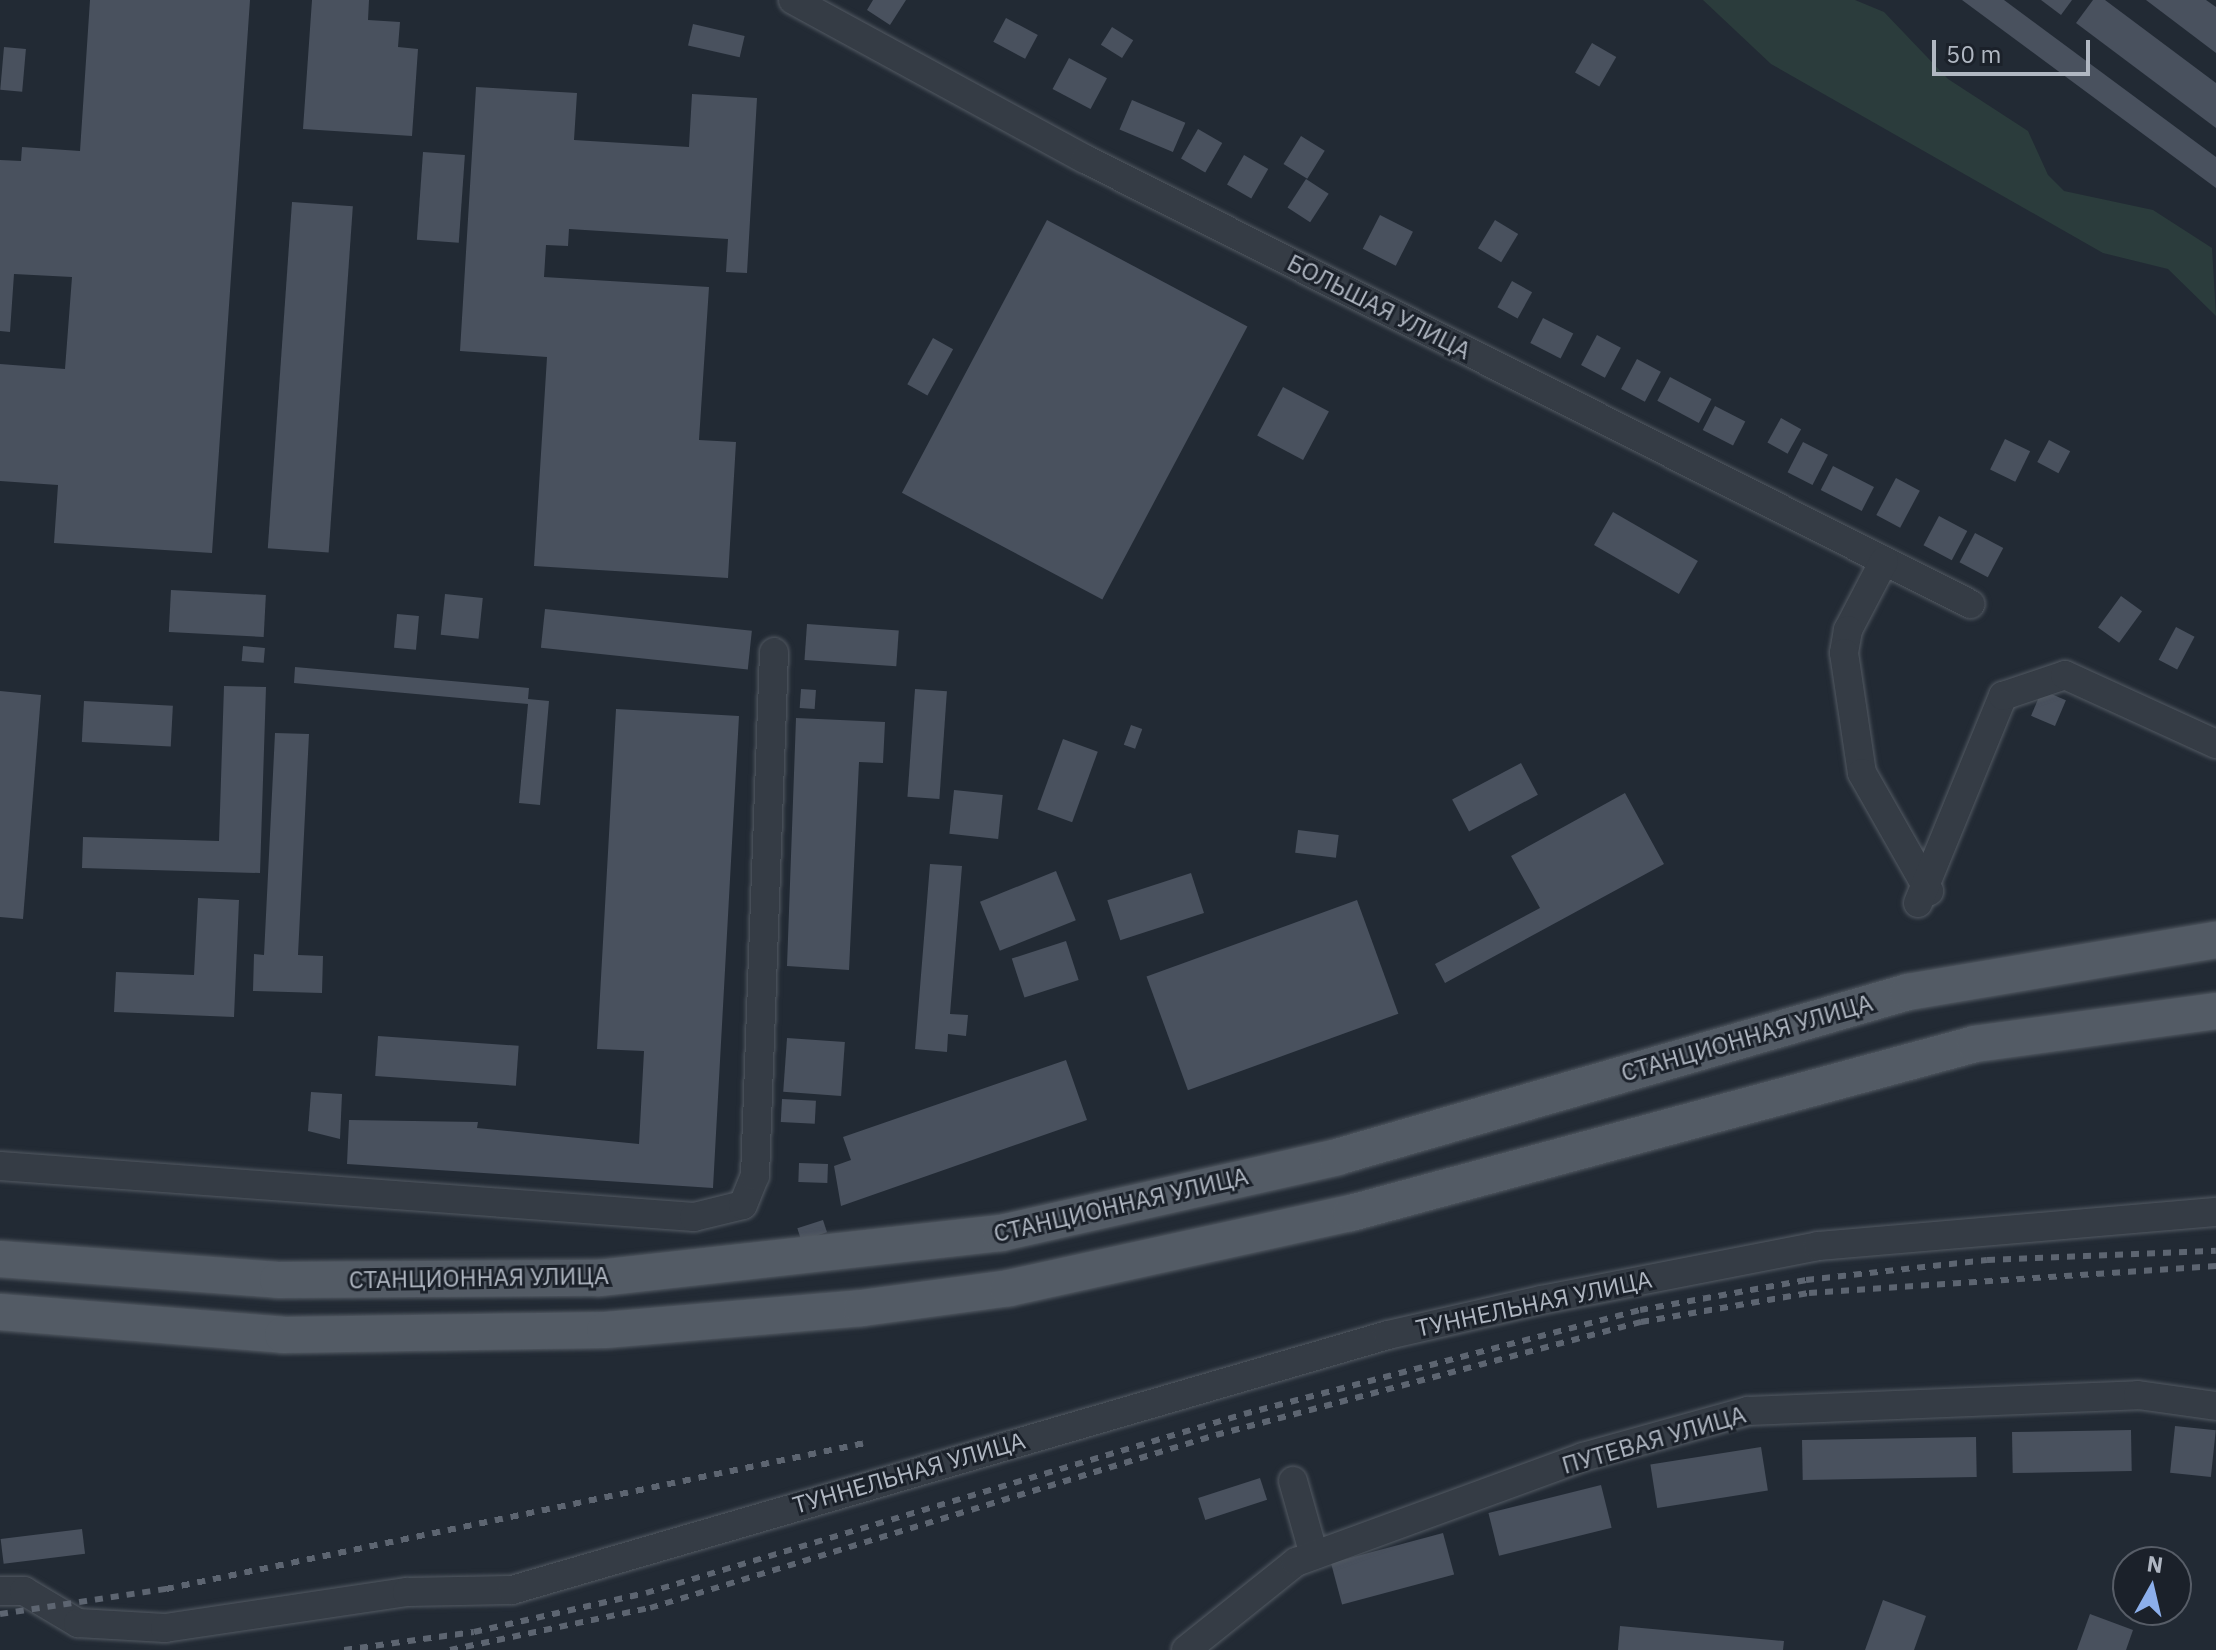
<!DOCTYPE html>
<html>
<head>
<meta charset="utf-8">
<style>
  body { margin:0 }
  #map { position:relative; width:2216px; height:1650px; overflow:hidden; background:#222a34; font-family:"IBM Plex Sans",sans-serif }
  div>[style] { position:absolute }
  .green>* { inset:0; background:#2b3c3c }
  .building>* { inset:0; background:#49515e; transform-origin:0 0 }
  .roads { filter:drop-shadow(0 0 2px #535a63) drop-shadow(0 0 2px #535a63) }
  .minor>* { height:28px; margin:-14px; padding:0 14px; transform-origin:14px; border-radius:14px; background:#353c45 }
  .major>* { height:36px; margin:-18px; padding:0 18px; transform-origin:18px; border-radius:18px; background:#535b65 }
  .rail>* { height:6px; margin-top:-3px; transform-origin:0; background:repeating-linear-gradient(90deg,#5d6571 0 8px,transparent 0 16px) }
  span { translate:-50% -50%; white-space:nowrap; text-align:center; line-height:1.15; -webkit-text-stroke:6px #1b212a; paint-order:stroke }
  .street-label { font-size:24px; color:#b0b7c2 }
  .north { position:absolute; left:2112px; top:1546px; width:80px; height:80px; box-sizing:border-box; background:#1b212a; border:2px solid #575d67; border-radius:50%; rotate:8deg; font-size:22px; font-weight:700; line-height:32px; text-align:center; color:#b0b7c2 }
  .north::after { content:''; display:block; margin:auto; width:28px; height:36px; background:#8cafeb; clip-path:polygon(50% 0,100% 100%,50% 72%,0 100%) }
  .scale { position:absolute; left:1932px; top:40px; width:158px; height:36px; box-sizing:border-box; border:4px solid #b0b7c2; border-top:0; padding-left:10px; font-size:24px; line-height:28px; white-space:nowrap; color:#b0b7c2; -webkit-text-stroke:6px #1b212a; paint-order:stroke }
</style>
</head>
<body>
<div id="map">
  <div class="green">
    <div style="clip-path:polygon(1703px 0,1855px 0,1884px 12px,1948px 79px,2028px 131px,2048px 175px,2064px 191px,2153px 210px,2212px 248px,2216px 316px,2168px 269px,2103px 253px,1771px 64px)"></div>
  </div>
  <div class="building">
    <div style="clip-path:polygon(90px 0,250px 0,212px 553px,54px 543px,58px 485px,0 481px,0 364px,65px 369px,72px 277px,14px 274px,10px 332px,0 331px,0 160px,21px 161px,22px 147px,80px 151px)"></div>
    <div style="clip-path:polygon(312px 0,369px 0,368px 20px,400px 22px,398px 47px,418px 49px,412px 136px,303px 129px)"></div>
    <div style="clip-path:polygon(873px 0,906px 0,890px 25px,867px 10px)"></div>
    <div style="clip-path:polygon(1962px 0,2004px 0,2216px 157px,2216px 188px)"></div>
    <div style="clip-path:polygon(2041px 0,2072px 0,2061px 15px)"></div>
    <div style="clip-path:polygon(2093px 0,2105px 0,2216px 83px,2216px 128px,2076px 23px)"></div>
    <div style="clip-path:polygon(2146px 0,2206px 0,2216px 7px,2216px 53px)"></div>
    <div style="left:1006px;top:18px;width:36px;height:27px;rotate:28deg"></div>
    <div style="left:693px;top:24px;width:53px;height:22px;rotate:13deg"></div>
    <div style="left:1112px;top:27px;width:25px;height:21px;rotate:32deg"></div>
    <div style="left:1592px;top:43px;width:28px;height:34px;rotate:30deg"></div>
    <div style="left:4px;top:47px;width:22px;height:43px;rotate:5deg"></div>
    <div style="left:1069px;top:58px;width:43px;height:35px;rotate:28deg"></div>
    <div style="clip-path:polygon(476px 87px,577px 93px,574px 140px,689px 147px,692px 94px,757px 98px,747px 273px,726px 272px,728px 239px,569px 229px,568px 246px,546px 245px,544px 277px,709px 287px,699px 440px,736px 442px,728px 578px,534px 566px,547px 357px,460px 351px)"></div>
    <div style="left:1132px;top:100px;width:58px;height:32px;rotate:23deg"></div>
    <div style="left:1198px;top:129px;width:28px;height:34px;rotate:30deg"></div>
    <div style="left:1301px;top:136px;width:28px;height:33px;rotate:32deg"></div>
    <div style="left:423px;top:152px;width:42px;height:88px;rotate:4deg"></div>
    <div style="left:1244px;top:155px;width:28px;height:34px;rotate:30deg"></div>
    <div style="left:1306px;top:179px;width:27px;height:34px;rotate:33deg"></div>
    <div style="left:292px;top:202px;width:61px;height:347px;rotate:4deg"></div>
    <div style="left:1380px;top:215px;width:37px;height:38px;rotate:27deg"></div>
    <div style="left:1047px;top:220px;width:227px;height:309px;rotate:28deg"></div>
    <div style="left:1495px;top:220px;width:27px;height:33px;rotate:31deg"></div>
    <div style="left:1512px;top:281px;width:23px;height:30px;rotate:29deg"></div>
    <div style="left:1543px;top:318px;width:34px;height:28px;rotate:27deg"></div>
    <div style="left:1597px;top:335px;width:27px;height:34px;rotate:28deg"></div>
    <div style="left:933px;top:338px;width:23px;height:53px;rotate:29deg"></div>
    <div style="left:1637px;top:359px;width:27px;height:34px;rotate:28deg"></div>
    <div style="left:1670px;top:377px;width:47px;height:27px;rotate:28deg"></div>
    <div style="left:1283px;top:387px;width:52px;height:55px;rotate:28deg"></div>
    <div style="left:1715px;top:406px;width:34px;height:27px;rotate:27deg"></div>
    <div style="left:1781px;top:418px;width:23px;height:28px;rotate:29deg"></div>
    <div style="left:2005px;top:439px;width:28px;height:34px;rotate:26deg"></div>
    <div style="left:2049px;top:440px;width:24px;height:25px;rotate:28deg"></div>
    <div style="left:1803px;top:442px;width:28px;height:34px;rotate:27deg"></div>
    <div style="left:1833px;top:466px;width:46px;height:27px;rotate:27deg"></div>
    <div style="left:1896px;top:478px;width:27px;height:42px;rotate:28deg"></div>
    <div style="left:1613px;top:512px;width:98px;height:38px;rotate:30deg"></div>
    <div style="left:1939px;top:516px;width:32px;height:33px;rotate:28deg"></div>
    <div style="left:1975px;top:533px;width:32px;height:33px;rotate:28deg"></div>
    <div style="left:171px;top:590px;width:95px;height:42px;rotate:3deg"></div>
    <div style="left:445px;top:594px;width:38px;height:41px;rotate:6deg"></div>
    <div style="left:2121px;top:596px;width:26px;height:39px;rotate:36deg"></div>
    <div style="left:545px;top:609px;width:208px;height:39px;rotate:6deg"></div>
    <div style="left:397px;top:614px;width:22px;height:34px;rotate:5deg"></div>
    <div style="left:807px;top:624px;width:92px;height:36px;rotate:4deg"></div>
    <div style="left:2176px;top:627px;width:21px;height:37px;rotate:28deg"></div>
    <div style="left:243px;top:646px;width:22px;height:15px;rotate:5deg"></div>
    <div style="clip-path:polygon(295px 667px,529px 688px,528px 699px,549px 701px,540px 805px,519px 803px,528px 704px,294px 683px)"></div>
    <div style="clip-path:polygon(224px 686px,266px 687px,260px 873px,82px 868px,83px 837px,219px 841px)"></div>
    <div style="left:801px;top:689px;width:15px;height:19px;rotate:4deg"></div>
    <div style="left:915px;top:689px;width:32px;height:108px;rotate:4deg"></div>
    <div style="left:2042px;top:690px;width:26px;height:28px;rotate:23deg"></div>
    <div style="clip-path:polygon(0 691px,41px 695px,23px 919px,0 917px)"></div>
    <div style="left:84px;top:701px;width:89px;height:41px;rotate:3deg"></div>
    <div style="clip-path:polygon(616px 709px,739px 716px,713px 1188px,347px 1164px,349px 1120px,478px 1122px,477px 1128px,639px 1144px,644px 1051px,597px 1049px)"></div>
    <div style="clip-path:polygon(796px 718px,885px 722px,883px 763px,859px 762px,849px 970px,787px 966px)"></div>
    <div style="left:1131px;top:725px;width:12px;height:21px;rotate:20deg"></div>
    <div style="clip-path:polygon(275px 733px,309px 734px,298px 955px,323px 956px,322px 993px,253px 991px,254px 954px,264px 955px)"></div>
    <div style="left:1063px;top:739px;width:37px;height:75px;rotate:20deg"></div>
    <div style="left:1521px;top:763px;width:36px;height:78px;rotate:62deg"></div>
    <div style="left:954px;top:790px;width:49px;height:44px;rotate:6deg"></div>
    <div style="clip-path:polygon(1625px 793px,1664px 864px,1445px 983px,1435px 964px,1540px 908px,1511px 856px)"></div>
    <div style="left:1298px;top:830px;width:41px;height:23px;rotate:7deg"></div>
    <div style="clip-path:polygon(930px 864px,962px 866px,950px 1014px,968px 1015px,966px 1036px,948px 1034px,947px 1052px,915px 1049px)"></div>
    <div style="left:1056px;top:871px;width:53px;height:82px;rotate:68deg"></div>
    <div style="left:1191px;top:873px;width:42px;height:88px;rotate:72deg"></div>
    <div style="clip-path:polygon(198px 898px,239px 900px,234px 1017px,114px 1012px,116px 972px,194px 975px)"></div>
    <div style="left:1357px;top:900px;width:121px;height:224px;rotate:70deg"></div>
    <div style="left:1066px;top:941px;width:41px;height:57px;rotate:72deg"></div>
    <div style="left:378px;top:1036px;width:141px;height:40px;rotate:4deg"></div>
    <div style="left:787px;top:1038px;width:58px;height:54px;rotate:4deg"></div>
    <div style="clip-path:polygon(1066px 1060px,1087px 1120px,841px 1206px,834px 1166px,851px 1160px,843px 1137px)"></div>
    <div style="clip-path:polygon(311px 1092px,342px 1094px,340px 1139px,308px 1131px)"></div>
    <div style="left:782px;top:1099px;width:34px;height:23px;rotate:3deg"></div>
    <div style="left:799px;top:1163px;width:29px;height:19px;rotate:2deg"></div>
    <div style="left:823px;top:1220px;width:13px;height:27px;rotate:72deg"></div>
    <div style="left:2175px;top:1426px;width:41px;height:47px;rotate:6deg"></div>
    <div style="left:2131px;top:1430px;width:41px;height:119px;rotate:89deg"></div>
    <div style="left:1976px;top:1437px;width:40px;height:174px;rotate:89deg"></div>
    <div style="left:1761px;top:1447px;width:44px;height:112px;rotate:81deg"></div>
    <div style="left:1260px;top:1478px;width:23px;height:65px;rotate:72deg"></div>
    <div style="left:1601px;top:1485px;width:44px;height:116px;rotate:76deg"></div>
    <div style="left:82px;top:1529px;width:25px;height:82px;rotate:83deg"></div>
    <div style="left:1443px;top:1533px;width:43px;height:116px;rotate:75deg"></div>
    <div style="clip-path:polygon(1883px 1600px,1926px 1616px,1914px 1650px,1865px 1650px)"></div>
    <div style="clip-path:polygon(2090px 1614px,2133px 1630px,2126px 1650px,2077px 1650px)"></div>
    <div style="clip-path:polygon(1620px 1626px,1784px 1641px,1783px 1650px,1618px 1650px)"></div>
  </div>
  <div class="roads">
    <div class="minor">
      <div style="left:793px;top:0;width:332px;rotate:28.6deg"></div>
      <div style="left:1085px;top:159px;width:991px;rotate:26.69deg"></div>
      <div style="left:1884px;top:561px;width:78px;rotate:117.6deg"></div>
      <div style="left:1848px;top:630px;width:23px;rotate:100deg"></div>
      <div style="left:1844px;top:653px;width:121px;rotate:81.5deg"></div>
      <div style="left:1862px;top:773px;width:136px;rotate:60.4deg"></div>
      <div style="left:1918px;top:903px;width:224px;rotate:-67.7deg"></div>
      <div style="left:2003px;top:696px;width:65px;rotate:-18.7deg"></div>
      <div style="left:2065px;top:675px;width:166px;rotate:24.6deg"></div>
      <div style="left:0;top:1166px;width:696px;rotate:4.2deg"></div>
      <div style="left:694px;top:1217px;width:50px;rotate:-13.8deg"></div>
      <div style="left:743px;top:1205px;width:31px;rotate:-68deg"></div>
      <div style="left:755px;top:1176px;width:524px;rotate:-87.92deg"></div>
      <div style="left:1293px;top:1481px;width:77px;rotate:74.2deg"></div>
      <div style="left:0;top:1591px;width:24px"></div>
      <div style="left:24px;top:1591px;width:63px;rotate:30.7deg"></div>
      <div style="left:78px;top:1623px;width:87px;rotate:3.3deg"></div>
      <div style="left:165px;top:1628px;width:245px;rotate:-8.5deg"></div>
      <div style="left:407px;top:1592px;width:105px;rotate:-1.1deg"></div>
      <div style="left:512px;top:1590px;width:912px;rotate:-16.23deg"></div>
      <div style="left:1388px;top:1335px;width:157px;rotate:-12.9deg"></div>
      <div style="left:1541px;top:1300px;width:282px;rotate:-11deg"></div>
      <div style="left:1818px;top:1246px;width:399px;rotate:-4.9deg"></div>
      <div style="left:1186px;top:1650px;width:141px;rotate:-38.7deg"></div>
      <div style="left:1296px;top:1562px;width:306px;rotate:-20.1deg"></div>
      <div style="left:1583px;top:1457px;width:171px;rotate:-15.6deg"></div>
      <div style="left:1748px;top:1411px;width:390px;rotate:-2.3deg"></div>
      <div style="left:2138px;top:1395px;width:79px;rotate:8deg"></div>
    </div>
    <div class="major">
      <div style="left:0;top:1259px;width:279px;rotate:4.3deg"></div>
      <div style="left:278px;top:1280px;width:321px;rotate:-0.4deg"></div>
      <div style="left:599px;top:1278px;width:405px;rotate:-6.4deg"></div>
      <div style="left:1001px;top:1233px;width:344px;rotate:-12.7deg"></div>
      <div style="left:1337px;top:1157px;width:594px;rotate:-16.12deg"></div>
      <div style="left:1908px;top:992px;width:312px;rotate:-9.6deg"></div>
      <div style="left:0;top:1312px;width:284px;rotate:4.6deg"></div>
      <div style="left:283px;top:1335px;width:322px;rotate:-0.9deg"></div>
      <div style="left:605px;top:1330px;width:258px;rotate:-4.9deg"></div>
      <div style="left:862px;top:1308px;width:148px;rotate:-7.7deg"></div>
      <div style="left:1009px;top:1288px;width:350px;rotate:-12.4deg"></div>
      <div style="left:1351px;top:1213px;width:646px;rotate:-15.15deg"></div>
      <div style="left:1975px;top:1044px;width:243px;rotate:-7.8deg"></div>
    </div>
  </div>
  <div class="rail">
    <div style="left:0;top:1614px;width:168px;rotate:-8.6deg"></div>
    <div style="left:166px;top:1589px;width:714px;rotate:-11.8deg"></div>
    <div style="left:344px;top:1650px;width:131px;rotate:-7.9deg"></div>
    <div style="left:474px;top:1632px;width:176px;rotate:-12.8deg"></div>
    <div style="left:646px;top:1593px;width:624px;rotate:-16.66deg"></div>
    <div style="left:1244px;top:1414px;width:409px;rotate:-14.7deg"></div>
    <div style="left:1640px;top:1310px;width:169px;rotate:-10.2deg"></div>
    <div style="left:1806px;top:1280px;width:182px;rotate:-6.3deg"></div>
    <div style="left:1987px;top:1260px;width:229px;rotate:-2.3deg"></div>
    <div style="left:450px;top:1650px;width:204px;rotate:-11.9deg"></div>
    <div style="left:650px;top:1608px;width:592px;rotate:-17deg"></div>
    <div style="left:1216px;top:1435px;width:440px;rotate:-14.9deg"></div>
    <div style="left:1641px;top:1322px;width:170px;rotate:-9.8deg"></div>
    <div style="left:1809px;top:1293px;width:408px;rotate:-3.8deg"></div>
  </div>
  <div class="street-label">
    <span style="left:1379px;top:307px;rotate:27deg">БОЛЬШАЯ УЛИЦА</span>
    <span style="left:1747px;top:1038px;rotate:-16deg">СТАНЦИОННАЯ УЛИЦА</span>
    <span style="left:1121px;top:1205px;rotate:-13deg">СТАНЦИОННАЯ УЛИЦА</span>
    <span style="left:479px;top:1278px;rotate:-1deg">СТАНЦИОННАЯ УЛИЦА</span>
    <span style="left:1534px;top:1304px;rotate:-12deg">ТУННЕЛЬНАЯ УЛИЦА</span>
    <span style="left:1654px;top:1440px;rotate:-16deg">ПУТЕВАЯ УЛИЦА</span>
    <span style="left:909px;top:1473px;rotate:-16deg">ТУННЕЛЬНАЯ УЛИЦА</span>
  </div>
  <div class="north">N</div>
  <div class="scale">50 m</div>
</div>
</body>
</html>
